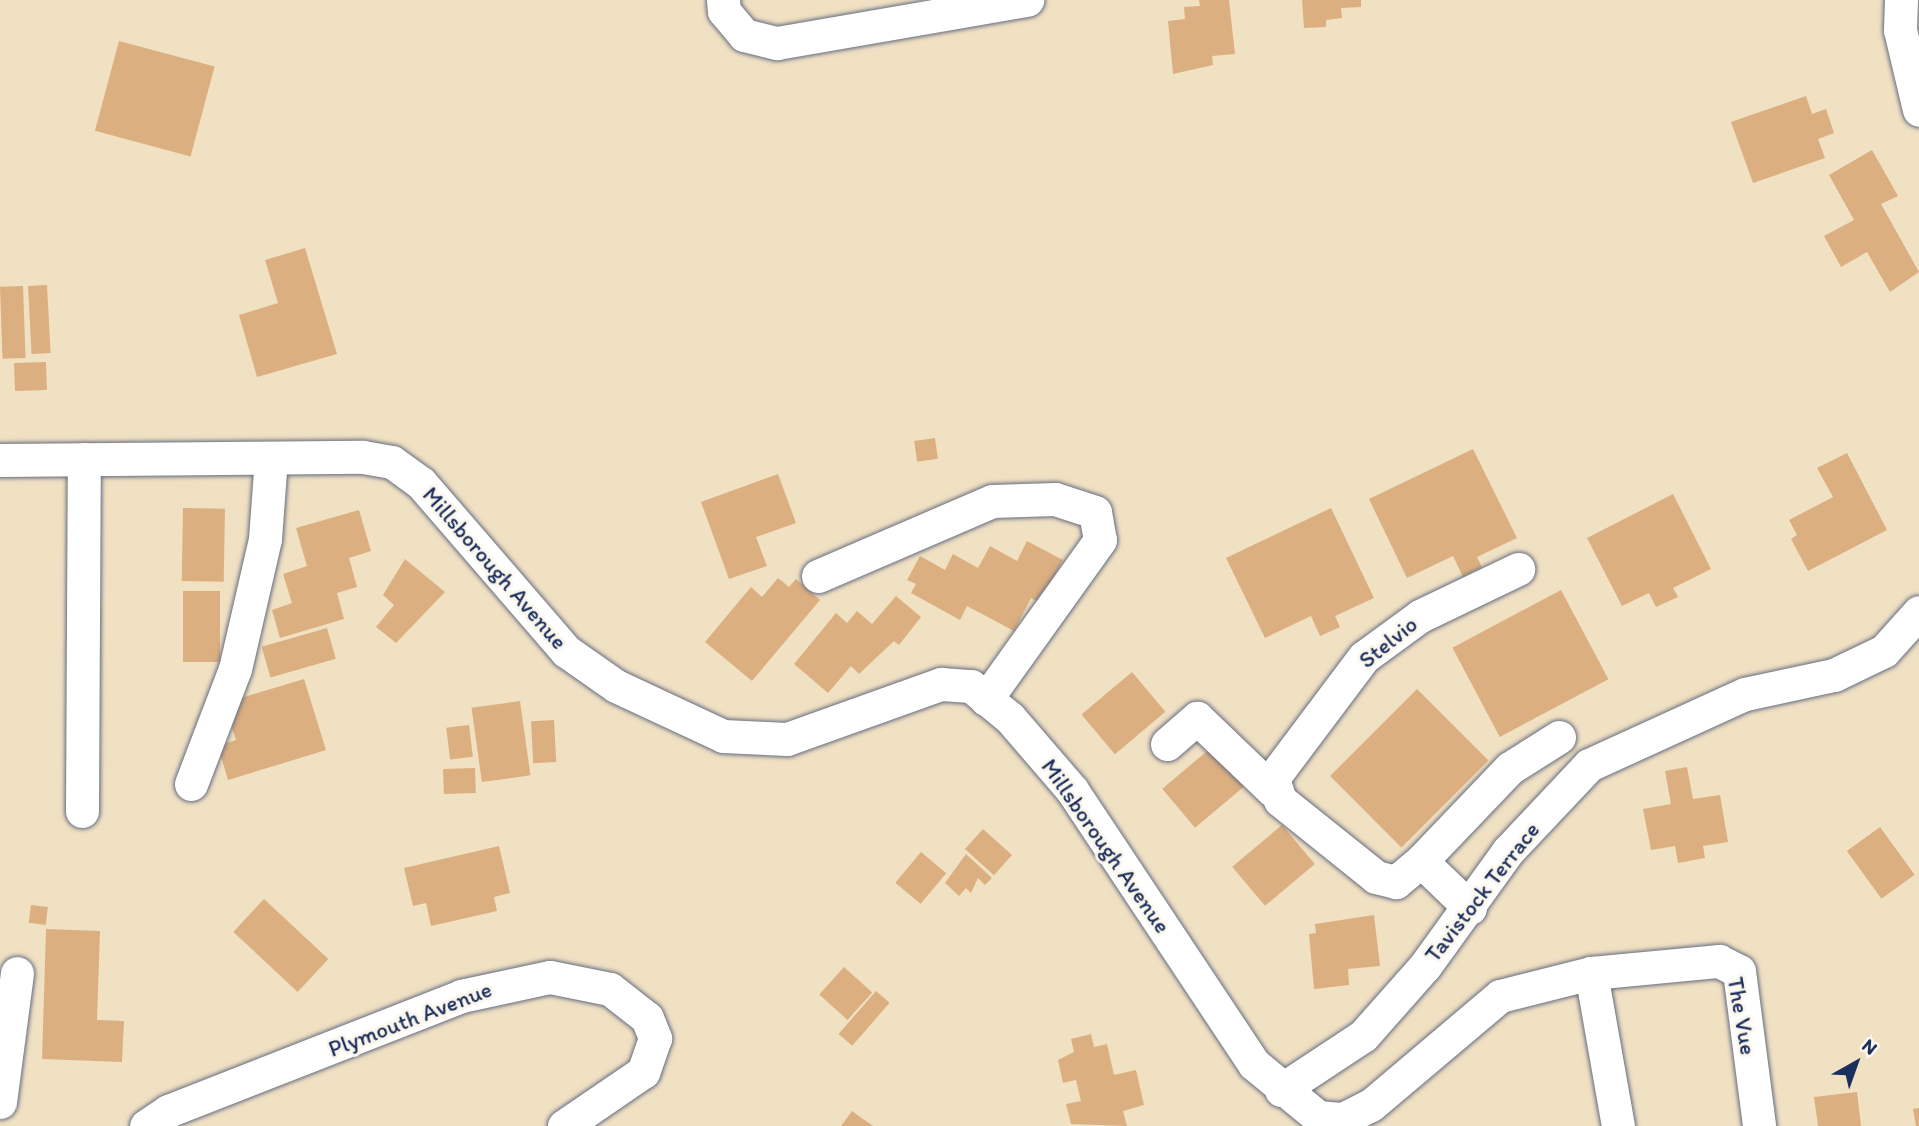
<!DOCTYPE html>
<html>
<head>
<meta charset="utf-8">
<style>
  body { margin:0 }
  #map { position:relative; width:1919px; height:1126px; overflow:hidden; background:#f1e1c3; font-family:Itim,sans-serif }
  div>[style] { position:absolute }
  .building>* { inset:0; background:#dcaf81; transform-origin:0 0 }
  .roads { filter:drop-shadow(0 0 2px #666d81) drop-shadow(0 0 2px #666d81) }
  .minor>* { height:33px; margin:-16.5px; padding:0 16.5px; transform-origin:16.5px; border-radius:16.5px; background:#fff }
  span { translate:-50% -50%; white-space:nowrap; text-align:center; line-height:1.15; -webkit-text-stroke:6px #fbf7ec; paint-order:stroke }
  .street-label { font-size:23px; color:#1b2f5e }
  .north { position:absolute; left:1821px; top:1028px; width:70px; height:70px; -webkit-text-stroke:5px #fbf7ec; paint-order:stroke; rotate:40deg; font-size:19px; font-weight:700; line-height:28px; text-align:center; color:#1b2f5e }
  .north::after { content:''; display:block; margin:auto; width:24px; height:32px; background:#1b2f5e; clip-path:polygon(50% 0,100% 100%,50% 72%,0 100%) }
</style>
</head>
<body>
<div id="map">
  <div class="building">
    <div style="clip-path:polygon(1199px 0,1229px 0,1235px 54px,1212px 56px,1213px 65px,1173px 74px,1168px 21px,1185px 19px,1184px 7px,1200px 6px)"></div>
    <div style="clip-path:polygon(1302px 0,1361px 0,1361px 7px,1341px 8px,1342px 18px,1326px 20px,1326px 27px,1304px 28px)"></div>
    <div style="left:119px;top:41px;width:99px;height:93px;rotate:15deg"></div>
    <div style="clip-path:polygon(1806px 96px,1812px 114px,1826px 109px,1834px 133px,1818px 139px,1825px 158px,1753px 183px,1731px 122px)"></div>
    <div style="clip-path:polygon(1872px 150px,1898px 196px,1881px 204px,1919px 272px,1890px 292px,1867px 252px,1841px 267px,1824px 236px,1854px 220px,1829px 175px)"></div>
    <div style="clip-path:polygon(305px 248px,337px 354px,257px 377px,239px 315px,278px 303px,265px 260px)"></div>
    <div style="left:47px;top:285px;width:68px;height:19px;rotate:87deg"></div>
    <div style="left:23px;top:286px;width:72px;height:23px;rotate:88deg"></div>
    <div style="left:46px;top:362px;width:28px;height:32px;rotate:88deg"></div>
    <div style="left:935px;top:438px;width:21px;height:21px;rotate:82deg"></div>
    <div style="clip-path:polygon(1473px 449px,1517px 538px,1477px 557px,1482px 567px,1463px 577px,1453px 556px,1407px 578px,1369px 499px)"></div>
    <div style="clip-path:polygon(1847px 453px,1887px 530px,1808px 571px,1791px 539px,1797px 535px,1789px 520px,1833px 497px,1817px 468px)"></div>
    <div style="clip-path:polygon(778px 474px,796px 523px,756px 537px,767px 566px,729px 579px,701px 502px)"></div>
    <div style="clip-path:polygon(1673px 494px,1711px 569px,1673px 588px,1678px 597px,1656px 607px,1649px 593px,1622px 606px,1587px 538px)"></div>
    <div style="left:183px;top:508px;width:42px;height:73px;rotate:1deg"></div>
    <div style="clip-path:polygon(1331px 508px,1374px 598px,1335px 616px,1340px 627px,1320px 636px,1311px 616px,1265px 638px,1226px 558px)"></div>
    <div style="clip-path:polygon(359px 510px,371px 551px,349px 558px,357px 587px,337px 593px,344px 619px,280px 638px,272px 610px,292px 603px,283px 574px,307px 566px,296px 528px)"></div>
    <div style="clip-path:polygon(1027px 541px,1063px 560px,1040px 603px,1031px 598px,1014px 631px,967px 606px,960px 620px,911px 593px,916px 584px,907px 580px,920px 556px,945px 570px,953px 554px,978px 568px,990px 546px,1017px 561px)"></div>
    <div style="clip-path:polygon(405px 559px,445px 592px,396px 643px,376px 627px,394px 605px,383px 595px)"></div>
    <div style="clip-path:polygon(778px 578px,789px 587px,796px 579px,820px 600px,752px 681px,705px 642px,751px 587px,762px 597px)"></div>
    <div style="left:1561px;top:590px;width:101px;height:123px;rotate:62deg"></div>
    <div style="left:183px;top:591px;width:37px;height:71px"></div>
    <div style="clip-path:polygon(896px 596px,921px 617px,899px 645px,894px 641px,859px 674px,851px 666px,828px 693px,794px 664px,836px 613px,847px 623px,857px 611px,872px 624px)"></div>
    <div style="left:327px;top:628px;width:32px;height:68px;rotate:74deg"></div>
    <div style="left:1132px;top:672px;width:52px;height:66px;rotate:50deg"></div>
    <div style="clip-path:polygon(304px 679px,326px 750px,228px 780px,218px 746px,236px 740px,224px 703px)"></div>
    <div style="left:1417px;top:689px;width:101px;height:123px;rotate:45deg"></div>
    <div style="left:520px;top:701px;width:75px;height:49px;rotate:82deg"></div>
    <div style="left:554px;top:720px;width:42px;height:23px;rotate:87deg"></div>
    <div style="left:469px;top:725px;width:32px;height:23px;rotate:83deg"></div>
    <div style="left:1212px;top:747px;width:51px;height:65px;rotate:50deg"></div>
    <div style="clip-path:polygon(1687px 767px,1693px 799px,1720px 795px,1728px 842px,1703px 846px,1705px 858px,1678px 863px,1675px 846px,1651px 850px,1643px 809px,1671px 804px,1665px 771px)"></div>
    <div style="left:475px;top:768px;width:25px;height:32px;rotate:88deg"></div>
    <div style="left:1282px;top:825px;width:51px;height:65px;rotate:50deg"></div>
    <div style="left:1880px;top:827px;width:59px;height:41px;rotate:54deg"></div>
    <div style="left:983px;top:829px;width:39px;height:27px;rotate:42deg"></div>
    <div style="clip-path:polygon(499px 846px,510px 893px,494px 897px,497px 911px,431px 926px,426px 903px,413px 906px,404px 868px)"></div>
    <div style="left:921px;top:852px;width:33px;height:40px;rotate:40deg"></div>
    <div style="clip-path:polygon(966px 854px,992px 878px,985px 885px,978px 878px,971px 893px,966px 888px,959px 896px,945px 883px)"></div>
    <div style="left:264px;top:899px;width:88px;height:45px;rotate:43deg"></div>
    <div style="left:31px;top:905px;width:17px;height:18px;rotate:7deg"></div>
    <div style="clip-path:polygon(1374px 915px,1380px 966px,1348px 969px,1349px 985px,1314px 989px,1309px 934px,1316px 933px,1315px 924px)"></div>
    <div style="clip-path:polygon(46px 929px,100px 931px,97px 1020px,124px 1021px,122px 1062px,42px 1059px)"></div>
    <div style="left:844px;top:967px;width:38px;height:37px;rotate:42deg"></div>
    <div style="left:876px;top:991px;width:18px;height:57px;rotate:41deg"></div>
    <div style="clip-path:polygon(1091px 1034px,1094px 1047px,1107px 1044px,1114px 1075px,1136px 1070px,1144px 1105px,1123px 1111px,1127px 1126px,1071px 1124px,1066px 1104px,1081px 1101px,1076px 1080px,1063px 1083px,1058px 1060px,1074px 1052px,1071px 1039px)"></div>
    <div style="clip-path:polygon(1857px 1092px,1861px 1126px,1818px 1126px,1814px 1097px)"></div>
    <div style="clip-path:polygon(1919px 1108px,1919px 1126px,1916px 1126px,1913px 1109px)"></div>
    <div style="clip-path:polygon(852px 1111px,873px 1126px,841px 1126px)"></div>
  </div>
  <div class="roads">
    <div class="minor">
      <div style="left:723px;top:0;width:11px;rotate:85deg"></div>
      <div style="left:724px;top:11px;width:31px;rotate:50deg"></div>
      <div style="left:744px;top:35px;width:34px;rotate:14deg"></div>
      <div style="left:777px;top:43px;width:254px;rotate:-9.8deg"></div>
      <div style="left:1901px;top:0;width:30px;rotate:92deg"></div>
      <div style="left:1900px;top:30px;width:82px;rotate:76.6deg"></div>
      <div style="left:0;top:460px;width:363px;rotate:-0.5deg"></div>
      <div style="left:363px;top:457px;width:29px;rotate:10deg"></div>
      <div style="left:392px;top:462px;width:36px;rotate:36deg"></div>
      <div style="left:421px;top:483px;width:222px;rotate:49.2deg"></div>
      <div style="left:566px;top:651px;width:61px;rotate:35deg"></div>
      <div style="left:616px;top:686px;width:118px;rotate:25deg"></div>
      <div style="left:723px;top:736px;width:64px;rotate:2.7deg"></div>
      <div style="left:787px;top:739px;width:164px;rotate:-19.7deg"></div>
      <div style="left:941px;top:684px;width:30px;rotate:4deg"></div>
      <div style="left:971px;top:686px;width:50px;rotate:39.4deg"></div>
      <div style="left:1010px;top:718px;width:95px;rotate:49.3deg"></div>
      <div style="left:1072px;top:790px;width:329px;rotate:56.4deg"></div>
      <div style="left:1254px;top:1064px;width:83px;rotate:39.6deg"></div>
      <div style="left:1318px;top:1117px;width:25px;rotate:5deg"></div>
      <div style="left:1343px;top:1119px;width:31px;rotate:-27deg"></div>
      <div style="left:1371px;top:1105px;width:169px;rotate:-40.2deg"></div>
      <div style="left:1500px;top:996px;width:94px;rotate:-14.2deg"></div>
      <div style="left:1591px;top:973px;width:129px;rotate:-5.4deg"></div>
      <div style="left:1719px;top:961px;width:22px;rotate:27deg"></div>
      <div style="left:1739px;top:971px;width:156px;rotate:82.6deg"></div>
      <div style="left:818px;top:576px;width:189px;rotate:-23.3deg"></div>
      <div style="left:992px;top:501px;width:63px;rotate:-1.8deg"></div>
      <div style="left:1055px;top:499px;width:42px;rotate:18deg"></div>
      <div style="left:1095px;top:512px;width:28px;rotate:80deg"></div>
      <div style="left:1100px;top:540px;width:196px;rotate:125.6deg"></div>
      <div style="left:1167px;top:744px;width:40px;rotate:-41deg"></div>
      <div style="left:1197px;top:718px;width:105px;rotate:43.8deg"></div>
      <div style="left:191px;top:784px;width:123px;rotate:-69.1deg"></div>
      <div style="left:235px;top:669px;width:133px;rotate:-77deg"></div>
      <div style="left:265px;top:539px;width:81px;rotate:-85.8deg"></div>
      <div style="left:82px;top:811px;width:352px;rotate:-89.7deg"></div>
      <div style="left:1421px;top:861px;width:129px;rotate:-46.3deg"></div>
      <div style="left:1510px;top:768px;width:58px;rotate:-32.3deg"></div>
      <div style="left:1470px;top:908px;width:68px;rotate:-136.2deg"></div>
      <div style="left:1421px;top:861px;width:33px;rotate:140deg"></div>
      <div style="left:1396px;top:882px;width:21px;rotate:-166deg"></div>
      <div style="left:1376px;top:877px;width:123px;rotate:-141.3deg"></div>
      <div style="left:1280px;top:800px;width:23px;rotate:-108deg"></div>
      <div style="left:1273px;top:778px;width:151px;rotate:-53.1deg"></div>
      <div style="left:1364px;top:657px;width:69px;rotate:-36.2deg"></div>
      <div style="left:1420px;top:616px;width:109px;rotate:-25.6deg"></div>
      <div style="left:1591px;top:973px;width:155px;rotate:80deg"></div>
      <div style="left:1281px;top:1090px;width:98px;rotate:-33.4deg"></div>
      <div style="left:1363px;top:1036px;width:94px;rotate:-48.5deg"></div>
      <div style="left:1425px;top:966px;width:142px;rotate:-54.2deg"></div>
      <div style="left:1508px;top:851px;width:118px;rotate:-46.7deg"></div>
      <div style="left:1589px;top:765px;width:171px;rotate:-24.5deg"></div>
      <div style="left:1745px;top:694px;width:91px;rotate:-12.1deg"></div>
      <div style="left:1834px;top:675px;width:55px;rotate:-25.6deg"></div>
      <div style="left:1884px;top:651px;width:52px;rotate:-48.1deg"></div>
      <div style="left:0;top:1102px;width:130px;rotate:-82.5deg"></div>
      <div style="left:146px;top:1126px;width:27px;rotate:-34deg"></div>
      <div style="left:168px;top:1111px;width:315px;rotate:-21.4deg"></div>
      <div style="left:461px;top:996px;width:91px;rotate:-12.1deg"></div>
      <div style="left:550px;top:977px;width:61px;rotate:11.3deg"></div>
      <div style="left:610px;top:989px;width:47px;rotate:38.1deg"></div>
      <div style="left:647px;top:1018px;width:22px;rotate:68deg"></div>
      <div style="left:655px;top:1038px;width:36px;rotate:109deg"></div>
      <div style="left:643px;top:1072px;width:96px;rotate:145.6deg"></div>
    </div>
  </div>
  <div class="street-label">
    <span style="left:495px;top:568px;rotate:49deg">Millsborough Avenue</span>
    <span style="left:1388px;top:642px;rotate:-39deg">Stelvio</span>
    <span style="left:1106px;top:846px;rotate:55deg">Millsborough Avenue</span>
    <span style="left:1482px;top:892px;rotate:-52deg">Tavistock Terrace</span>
    <span style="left:1742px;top:1016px;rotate:80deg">The Vue</span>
    <span style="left:410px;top:1019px;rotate:-21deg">Plymouth Avenue</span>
  </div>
  <div class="north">N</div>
</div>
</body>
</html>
